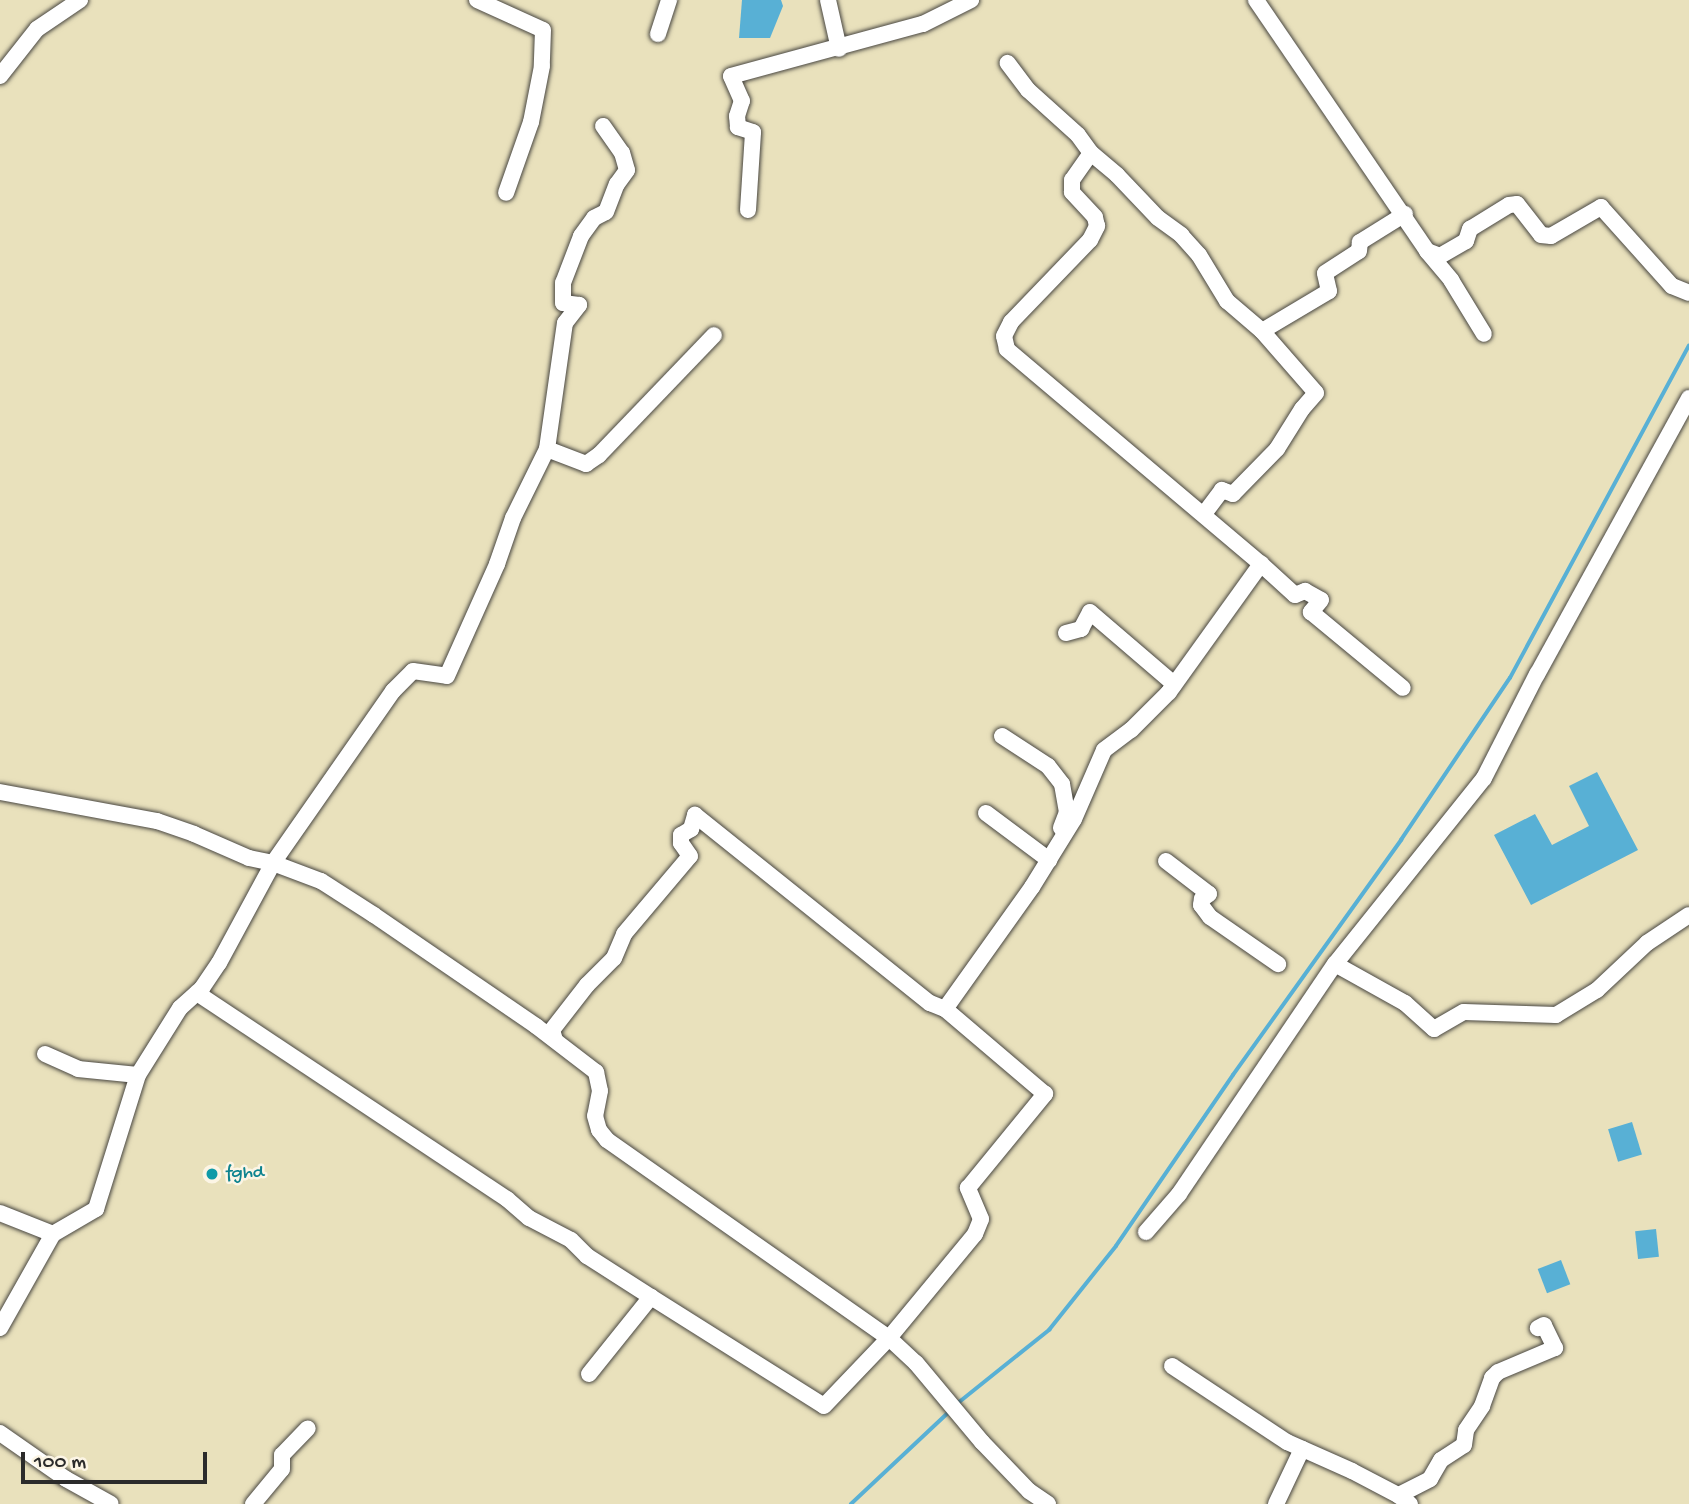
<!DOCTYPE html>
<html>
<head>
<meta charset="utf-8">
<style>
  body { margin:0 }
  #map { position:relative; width:1689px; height:1504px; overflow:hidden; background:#e9e1bc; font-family:"Gochi Hand",sans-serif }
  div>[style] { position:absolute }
  .water>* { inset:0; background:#58b0d5; transform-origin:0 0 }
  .stream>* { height:3.5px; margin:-1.75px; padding:0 1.75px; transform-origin:1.75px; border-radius:1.75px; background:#58b0d5 }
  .roads { filter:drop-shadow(0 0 2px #484641) drop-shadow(0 0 2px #484641) }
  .minor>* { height:16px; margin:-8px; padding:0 8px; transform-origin:8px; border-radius:8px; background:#fff }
  .dots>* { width:19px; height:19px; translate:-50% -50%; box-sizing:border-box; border:4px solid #fcf5e5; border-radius:50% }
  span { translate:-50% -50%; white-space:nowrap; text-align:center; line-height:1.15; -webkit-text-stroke:5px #fcf5e5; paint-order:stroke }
  .culture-label { font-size:19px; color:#0d838f }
  .left { translate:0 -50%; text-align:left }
  .scale { position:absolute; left:21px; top:1452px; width:186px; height:32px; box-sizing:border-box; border:4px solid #2b2b2b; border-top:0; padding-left:9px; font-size:21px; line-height:24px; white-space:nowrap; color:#2b2b2b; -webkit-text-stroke:5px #fcf5e5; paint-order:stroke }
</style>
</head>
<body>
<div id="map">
  <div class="water">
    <div style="clip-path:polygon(742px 0,781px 0,783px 6px,770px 38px,739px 38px)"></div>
    <div style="clip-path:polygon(1597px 772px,1638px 850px,1531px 905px,1494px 835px,1535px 814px,1552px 845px,1589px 826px,1569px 786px)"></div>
    <div style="left:1632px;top:1122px;width:34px;height:25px;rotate:73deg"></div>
    <div style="left:1656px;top:1229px;width:28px;height:21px;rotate:84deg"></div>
    <div style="left:1561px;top:1260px;width:26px;height:25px;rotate:69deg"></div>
  </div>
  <div class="stream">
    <div style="left:958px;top:1403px;width:117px;rotate:-38.7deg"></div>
    <div style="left:1049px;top:1330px;width:107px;rotate:-51.4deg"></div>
    <div style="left:1116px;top:1246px;width:207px;rotate:-55.6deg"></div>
    <div style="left:1233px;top:1075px;width:289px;rotate:-54.4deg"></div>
    <div style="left:1401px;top:840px;width:195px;rotate:-56.1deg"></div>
    <div style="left:1510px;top:678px;width:377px;rotate:-61.7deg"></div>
    <div style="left:851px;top:1504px;width:136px;rotate:-43.2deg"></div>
  </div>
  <div class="roads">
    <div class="minor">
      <div style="left:477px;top:0;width:72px;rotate:24.4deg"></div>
      <div style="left:543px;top:30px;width:36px;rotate:92deg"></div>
      <div style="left:542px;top:66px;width:57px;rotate:101.1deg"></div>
      <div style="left:531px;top:122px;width:75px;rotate:109.4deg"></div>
      <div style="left:828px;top:0;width:50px;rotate:77.3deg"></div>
      <div style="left:1256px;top:0;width:304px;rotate:55.7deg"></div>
      <div style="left:1427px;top:251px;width:38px;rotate:50deg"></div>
      <div style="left:1451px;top:280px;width:63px;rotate:58.6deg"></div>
      <div style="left:658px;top:34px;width:36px;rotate:-72deg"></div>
      <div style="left:0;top:76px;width:60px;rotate:-51.8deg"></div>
      <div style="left:37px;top:29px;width:52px;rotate:-34deg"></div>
      <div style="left:1091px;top:153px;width:34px;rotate:40deg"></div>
      <div style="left:1117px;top:175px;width:59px;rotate:46.4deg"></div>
      <div style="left:1158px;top:218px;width:29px;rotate:36deg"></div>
      <div style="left:1181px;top:235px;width:27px;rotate:48deg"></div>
      <div style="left:1199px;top:255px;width:54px;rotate:58.7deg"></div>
      <div style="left:1227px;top:301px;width:46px;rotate:40.6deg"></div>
      <div style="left:1262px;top:331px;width:82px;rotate:48.9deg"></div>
      <div style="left:1316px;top:393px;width:21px;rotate:131deg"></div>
      <div style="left:1302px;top:409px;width:47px;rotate:122deg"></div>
      <div style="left:1277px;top:449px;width:63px;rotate:134.4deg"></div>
      <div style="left:1233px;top:494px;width:12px;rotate:-160deg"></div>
      <div style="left:1222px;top:490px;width:30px;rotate:127deg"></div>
      <div style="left:748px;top:210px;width:78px;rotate:-86.3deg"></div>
      <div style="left:753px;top:132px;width:16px;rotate:-162deg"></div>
      <div style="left:738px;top:127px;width:11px;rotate:-95deg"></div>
      <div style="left:737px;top:116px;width:16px;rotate:-72deg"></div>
      <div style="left:742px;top:101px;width:27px;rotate:-114deg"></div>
      <div style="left:731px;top:76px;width:199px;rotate:-15.2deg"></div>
      <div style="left:923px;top:24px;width:54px;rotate:-26.6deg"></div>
      <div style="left:1427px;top:251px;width:14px;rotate:21deg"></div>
      <div style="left:1440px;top:256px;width:30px;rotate:-30deg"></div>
      <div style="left:1466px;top:241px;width:13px;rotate:-72deg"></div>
      <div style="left:1470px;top:229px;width:46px;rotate:-31.6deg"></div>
      <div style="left:1509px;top:205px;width:8px;rotate:-7deg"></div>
      <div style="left:1517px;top:204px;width:39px;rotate:52deg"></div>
      <div style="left:1541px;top:235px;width:10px;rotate:6deg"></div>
      <div style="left:1551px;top:236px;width:58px;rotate:-30.1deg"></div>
      <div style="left:1601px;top:207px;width:106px;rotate:48.1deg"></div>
      <div style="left:1672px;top:286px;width:18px;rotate:22deg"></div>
      <div style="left:1262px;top:331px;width:78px;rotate:-30.8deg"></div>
      <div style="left:1329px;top:291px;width:18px;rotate:-103deg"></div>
      <div style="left:1325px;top:273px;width:40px;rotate:-32.9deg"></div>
      <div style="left:1359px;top:251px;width:9px;rotate:-84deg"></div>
      <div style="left:1360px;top:242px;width:53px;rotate:-31.9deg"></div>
      <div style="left:1689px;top:398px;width:315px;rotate:118.8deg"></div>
      <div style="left:1537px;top:674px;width:117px;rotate:117deg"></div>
      <div style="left:1484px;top:778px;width:238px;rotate:128.7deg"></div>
      <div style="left:1335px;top:964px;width:80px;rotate:29.1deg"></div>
      <div style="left:1405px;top:1003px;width:39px;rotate:42deg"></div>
      <div style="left:1434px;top:1029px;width:34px;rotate:-30deg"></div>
      <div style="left:1464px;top:1012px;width:92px;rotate:1.9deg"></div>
      <div style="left:1556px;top:1015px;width:48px;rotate:-31.4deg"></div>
      <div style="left:1597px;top:990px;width:69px;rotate:-43.2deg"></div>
      <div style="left:1647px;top:943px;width:50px;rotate:-33.7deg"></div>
      <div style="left:547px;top:449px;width:127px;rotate:-81.9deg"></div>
      <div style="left:565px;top:323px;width:23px;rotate:-52deg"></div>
      <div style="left:579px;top:305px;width:16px;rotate:-173deg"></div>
      <div style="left:563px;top:303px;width:20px;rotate:-90deg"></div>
      <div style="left:563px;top:283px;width:50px;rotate:-69deg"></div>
      <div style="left:581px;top:236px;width:22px;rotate:-54deg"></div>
      <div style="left:594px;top:218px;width:13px;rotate:-27deg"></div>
      <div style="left:606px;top:212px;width:30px;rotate:-69deg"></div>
      <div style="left:617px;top:184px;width:17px;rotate:-54deg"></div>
      <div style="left:627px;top:170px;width:18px;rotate:-106deg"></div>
      <div style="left:622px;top:153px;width:33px;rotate:-125deg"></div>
      <div style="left:1261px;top:564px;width:46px;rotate:42.4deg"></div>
      <div style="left:1295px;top:595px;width:11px;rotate:-22deg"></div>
      <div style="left:1305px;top:591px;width:18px;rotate:29deg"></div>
      <div style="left:1321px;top:600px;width:16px;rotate:130deg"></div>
      <div style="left:1311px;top:612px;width:119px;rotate:39.6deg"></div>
      <div style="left:1066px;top:633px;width:16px;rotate:-15deg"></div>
      <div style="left:1081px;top:629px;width:19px;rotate:-62deg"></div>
      <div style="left:1090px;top:612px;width:111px;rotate:40.6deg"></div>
      <div style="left:1002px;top:736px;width:55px;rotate:33.1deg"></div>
      <div style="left:1048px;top:766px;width:23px;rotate:52deg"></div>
      <div style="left:1062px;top:784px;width:28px;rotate:80deg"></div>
      <div style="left:1067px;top:812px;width:17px;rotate:111deg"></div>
      <div style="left:0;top:792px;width:160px;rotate:10.5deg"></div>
      <div style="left:157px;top:821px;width:39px;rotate:19deg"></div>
      <div style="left:194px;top:834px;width:60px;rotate:23.6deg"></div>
      <div style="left:249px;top:858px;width:25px;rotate:12deg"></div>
      <div style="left:273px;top:863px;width:210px;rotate:-55.1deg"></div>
      <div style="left:393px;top:691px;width:28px;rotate:-45deg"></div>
      <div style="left:413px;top:671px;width:34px;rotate:8deg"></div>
      <div style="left:447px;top:676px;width:123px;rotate:-65.9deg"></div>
      <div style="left:497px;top:564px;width:49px;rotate:-70.8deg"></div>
      <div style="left:513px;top:518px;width:77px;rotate:-63.8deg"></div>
      <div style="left:547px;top:449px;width:42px;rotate:21deg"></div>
      <div style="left:586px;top:464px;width:16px;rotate:-35deg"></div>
      <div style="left:599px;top:455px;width:166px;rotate:-46.2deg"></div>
      <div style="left:986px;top:813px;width:79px;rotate:36.7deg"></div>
      <div style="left:1166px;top:861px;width:54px;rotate:37.5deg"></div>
      <div style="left:1209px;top:894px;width:9px;rotate:144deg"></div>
      <div style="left:1202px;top:899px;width:6px;rotate:99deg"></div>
      <div style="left:1201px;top:905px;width:15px;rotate:53deg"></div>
      <div style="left:1210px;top:917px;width:83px;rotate:34.7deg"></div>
      <div style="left:197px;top:993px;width:372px;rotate:33.6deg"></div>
      <div style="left:507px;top:1199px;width:29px;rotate:41deg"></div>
      <div style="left:529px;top:1218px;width:47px;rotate:27.6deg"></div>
      <div style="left:571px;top:1240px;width:23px;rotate:45deg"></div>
      <div style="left:587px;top:1256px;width:76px;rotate:32.6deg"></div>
      <div style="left:555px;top:1040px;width:10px;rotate:-107deg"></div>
      <div style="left:552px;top:1030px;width:57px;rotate:-52.1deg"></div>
      <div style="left:587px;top:985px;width:38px;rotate:-45deg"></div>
      <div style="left:614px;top:958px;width:26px;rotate:-67deg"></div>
      <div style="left:624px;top:934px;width:102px;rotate:-49.8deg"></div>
      <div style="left:690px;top:856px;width:16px;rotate:-125deg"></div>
      <div style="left:681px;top:843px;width:8px;rotate:-90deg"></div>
      <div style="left:681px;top:835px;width:12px;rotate:-31deg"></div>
      <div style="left:691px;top:829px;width:15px;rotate:-74deg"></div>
      <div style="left:695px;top:815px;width:301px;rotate:38.7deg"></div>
      <div style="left:930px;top:1003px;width:16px;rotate:22deg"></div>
      <div style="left:45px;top:1054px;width:36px;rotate:24deg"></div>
      <div style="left:78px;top:1069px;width:60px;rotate:5.7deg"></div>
      <div style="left:0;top:1213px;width:57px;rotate:21.6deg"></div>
      <div style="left:53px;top:1234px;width:50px;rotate:-30.2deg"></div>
      <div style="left:96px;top:1209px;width:140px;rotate:-72.6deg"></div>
      <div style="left:138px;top:1075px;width:79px;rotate:-57.9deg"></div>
      <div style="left:180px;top:1008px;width:30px;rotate:-42deg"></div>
      <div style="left:202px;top:988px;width:30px;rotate:-56deg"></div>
      <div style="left:219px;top:963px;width:114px;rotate:-61.6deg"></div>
      <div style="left:273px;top:863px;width:51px;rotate:20.6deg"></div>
      <div style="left:321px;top:881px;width:63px;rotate:32.7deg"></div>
      <div style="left:374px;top:915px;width:196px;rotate:34.4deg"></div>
      <div style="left:536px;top:1026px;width:76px;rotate:37.5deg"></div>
      <div style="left:596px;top:1072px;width:19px;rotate:78deg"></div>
      <div style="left:600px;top:1091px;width:25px;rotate:101deg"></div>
      <div style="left:595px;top:1116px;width:15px;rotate:74deg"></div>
      <div style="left:599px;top:1130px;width:13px;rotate:51deg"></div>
      <div style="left:607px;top:1140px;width:345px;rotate:35.1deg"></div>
      <div style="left:889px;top:1338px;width:135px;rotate:-50.4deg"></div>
      <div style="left:975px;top:1234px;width:16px;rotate:-68deg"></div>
      <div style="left:981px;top:1219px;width:34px;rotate:-113deg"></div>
      <div style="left:968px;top:1188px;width:122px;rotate:-50.7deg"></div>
      <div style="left:1045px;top:1094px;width:131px;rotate:-139.6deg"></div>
      <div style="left:945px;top:1009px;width:150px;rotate:-54.5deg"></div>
      <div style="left:1032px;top:887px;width:80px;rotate:-58.3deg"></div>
      <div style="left:1074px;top:819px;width:75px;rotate:-66.5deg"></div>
      <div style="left:1104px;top:750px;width:34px;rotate:-37deg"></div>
      <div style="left:1131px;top:730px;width:54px;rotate:-45deg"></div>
      <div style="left:1169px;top:692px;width:158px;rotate:-54.3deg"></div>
      <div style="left:1261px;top:564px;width:333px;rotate:-139.8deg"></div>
      <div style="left:1007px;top:349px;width:13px;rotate:-103deg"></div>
      <div style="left:1004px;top:336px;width:16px;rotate:-63deg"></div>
      <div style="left:1011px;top:322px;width:114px;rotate:-46.1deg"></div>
      <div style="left:1090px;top:240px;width:16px;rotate:-63deg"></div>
      <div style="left:1097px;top:226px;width:9px;rotate:-103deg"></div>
      <div style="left:1095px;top:217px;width:34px;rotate:-133deg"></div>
      <div style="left:1072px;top:192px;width:12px;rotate:-90deg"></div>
      <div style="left:1072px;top:180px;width:33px;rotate:-55deg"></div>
      <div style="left:1091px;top:153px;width:22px;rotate:-126deg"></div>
      <div style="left:1078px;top:135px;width:67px;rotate:-138deg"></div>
      <div style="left:1028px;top:90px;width:34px;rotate:-127deg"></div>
      <div style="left:1146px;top:1232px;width:50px;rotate:-49deg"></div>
      <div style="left:1179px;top:1194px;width:278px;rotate:-55.9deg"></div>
      <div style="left:0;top:1328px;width:108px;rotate:-60.6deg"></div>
      <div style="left:1172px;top:1366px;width:138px;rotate:33.5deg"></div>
      <div style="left:1287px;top:1442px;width:71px;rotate:24deg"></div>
      <div style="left:1352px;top:1471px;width:52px;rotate:27.6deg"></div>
      <div style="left:1398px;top:1495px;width:15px;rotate:37deg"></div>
      <div style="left:589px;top:1374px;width:99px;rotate:-51.2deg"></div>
      <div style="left:651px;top:1297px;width:204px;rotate:32.2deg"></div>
      <div style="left:824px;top:1406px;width:94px;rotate:-46.3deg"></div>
      <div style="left:889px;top:1338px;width:37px;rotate:43deg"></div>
      <div style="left:916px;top:1363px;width:103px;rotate:50.1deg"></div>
      <div style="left:982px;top:1442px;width:68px;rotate:46.2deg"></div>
      <div style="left:1029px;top:1491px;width:23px;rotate:34deg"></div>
      <div style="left:0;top:1433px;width:80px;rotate:34.9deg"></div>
      <div style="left:66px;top:1479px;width:51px;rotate:29.1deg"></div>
      <div style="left:1399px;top:1495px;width:35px;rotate:-27deg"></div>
      <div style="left:1430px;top:1479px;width:22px;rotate:-60deg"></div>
      <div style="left:1441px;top:1460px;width:27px;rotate:-33deg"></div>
      <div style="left:1464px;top:1445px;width:15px;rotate:-82deg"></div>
      <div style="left:1466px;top:1430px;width:29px;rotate:-56deg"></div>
      <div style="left:1482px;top:1406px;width:30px;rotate:-70deg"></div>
      <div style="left:1492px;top:1378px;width:8px;rotate:-45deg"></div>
      <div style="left:1498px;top:1372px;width:62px;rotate:-22.8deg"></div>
      <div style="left:1555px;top:1348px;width:25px;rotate:-116deg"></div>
      <div style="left:1544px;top:1325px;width:7px;rotate:153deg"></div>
      <div style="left:253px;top:1504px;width:45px;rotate:-50.4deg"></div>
      <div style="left:282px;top:1469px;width:14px;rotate:-90deg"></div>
      <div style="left:282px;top:1455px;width:37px;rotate:-46deg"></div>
      <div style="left:1276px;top:1504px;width:61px;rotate:-64.7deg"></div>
    </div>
  </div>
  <div class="dots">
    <div style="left:212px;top:1174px;background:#0f9aa8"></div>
  </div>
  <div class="culture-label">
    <span class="left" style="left:226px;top:1174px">fghd</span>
  </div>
  <div class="scale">100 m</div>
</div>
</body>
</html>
